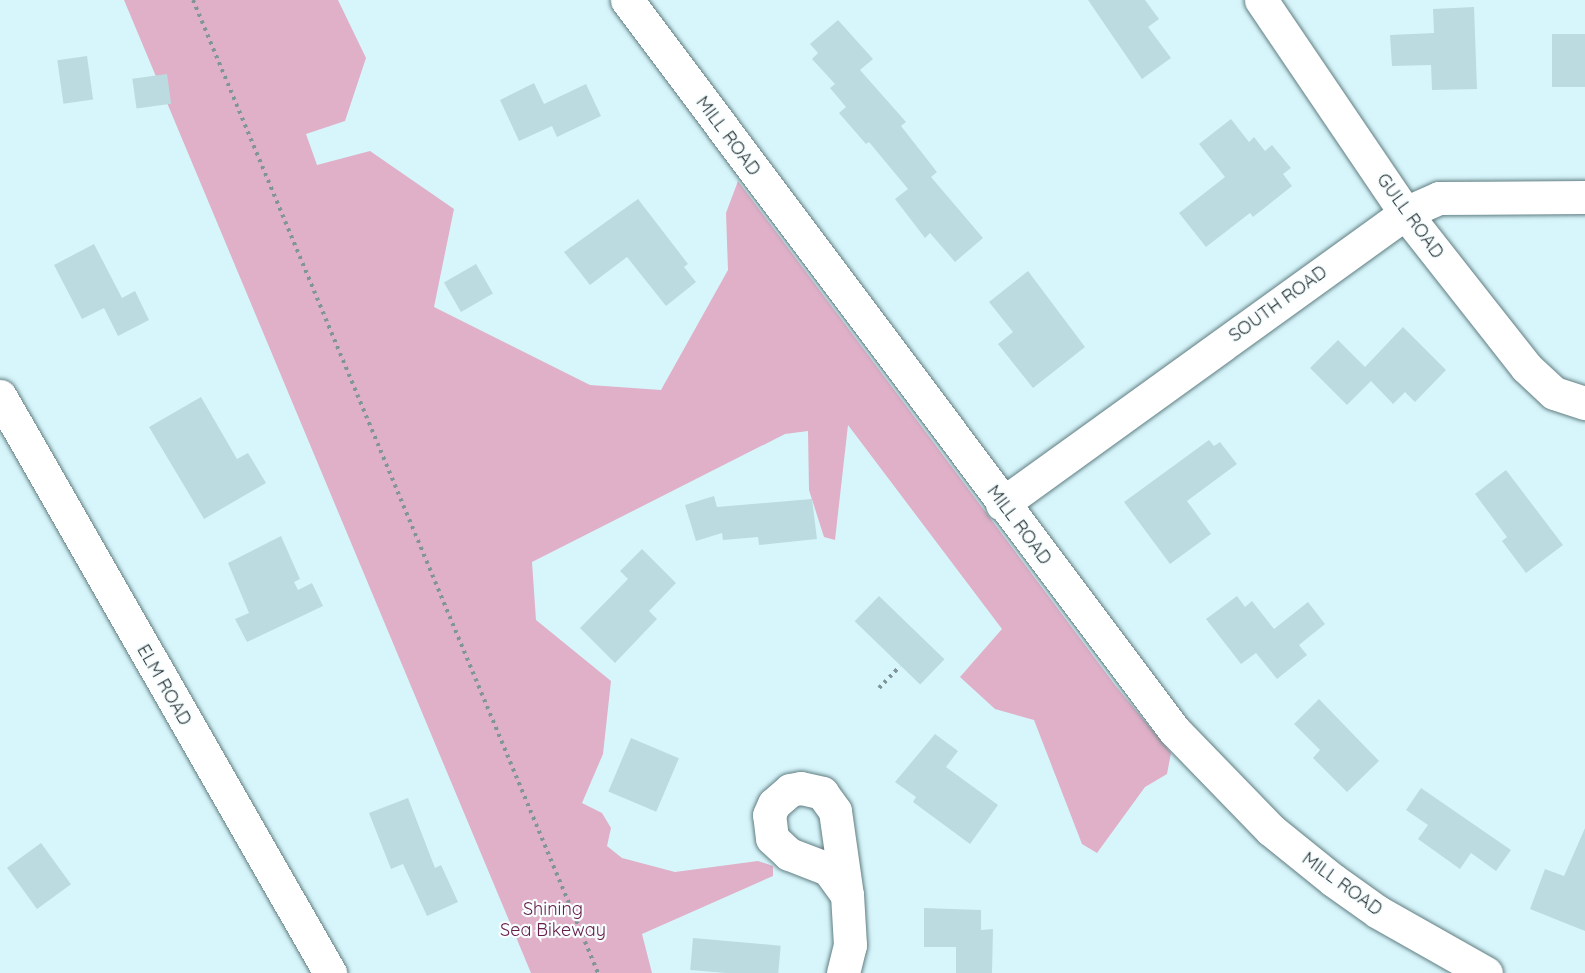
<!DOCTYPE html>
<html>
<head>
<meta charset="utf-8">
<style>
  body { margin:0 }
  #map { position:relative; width:1585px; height:973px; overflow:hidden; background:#d7f6fb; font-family:Quicksand,sans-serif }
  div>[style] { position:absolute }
  .green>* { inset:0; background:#dfb0c7 }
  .building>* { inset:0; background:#bcdbe0; transform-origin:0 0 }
  .path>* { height:4px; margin-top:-2px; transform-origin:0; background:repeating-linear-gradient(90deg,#7f9598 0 3px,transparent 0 7.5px) }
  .roads { filter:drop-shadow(0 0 2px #607d81) drop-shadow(0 0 2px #607d81) }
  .minor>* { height:33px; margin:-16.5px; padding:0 16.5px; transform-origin:16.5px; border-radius:16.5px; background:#fff }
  span { translate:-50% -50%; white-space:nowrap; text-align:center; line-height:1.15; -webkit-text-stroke:4.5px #f8feff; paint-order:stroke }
  .street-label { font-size:18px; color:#2b3739 }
  .park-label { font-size:18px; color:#651c47 }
</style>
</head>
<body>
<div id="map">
  <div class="green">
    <div style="clip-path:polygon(124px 0,338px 0,366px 58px,345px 121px,306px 134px,317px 165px,370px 151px,454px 209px,434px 307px,590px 385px,661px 390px,728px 270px,726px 213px,738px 181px,1115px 685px,1171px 753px,1167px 774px,1145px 787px,1097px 853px,1082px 844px,1034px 720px,995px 709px,960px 677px,1002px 629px,848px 425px,835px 540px,824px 537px,809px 490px,808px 431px,785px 434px,532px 562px,536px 620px,611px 681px,603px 754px,582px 803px,602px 813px,611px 828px,607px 846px,622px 858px,675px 872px,758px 861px,773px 866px,773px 876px,642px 934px,652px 973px,531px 973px)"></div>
  </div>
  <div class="building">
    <div style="clip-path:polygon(1088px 0,1145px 0,1159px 19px,1148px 27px,1171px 58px,1142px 79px)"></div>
    <div style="clip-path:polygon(1474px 7px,1477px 89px,1432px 90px,1431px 65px,1392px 66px,1390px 35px,1434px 33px,1433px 9px)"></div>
    <div style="clip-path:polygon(838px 20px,873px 59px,860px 70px,906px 122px,901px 126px,937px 172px,931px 177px,983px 238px,955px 262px,930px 233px,925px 238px,895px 199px,908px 189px,869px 142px,866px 144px,839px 113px,846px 107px,830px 88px,835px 84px,812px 59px,818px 53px,810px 44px)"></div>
    <div style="left:1552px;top:34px;width:33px;height:53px"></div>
    <div style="left:87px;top:56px;width:44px;height:30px;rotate:82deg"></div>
    <div style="left:167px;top:74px;width:30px;height:35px;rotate:82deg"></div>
    <div style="clip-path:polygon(534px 83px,544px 104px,586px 84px,601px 116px,557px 137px,552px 126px,519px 141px,500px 100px)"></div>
    <div style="clip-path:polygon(1231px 119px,1249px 142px,1254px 137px,1265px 151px,1272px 145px,1291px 168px,1283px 174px,1292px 186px,1253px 217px,1250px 213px,1206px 247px,1179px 213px,1225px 177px,1199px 144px)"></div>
    <div style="clip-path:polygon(638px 199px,688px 264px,684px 267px,696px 282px,666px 306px,627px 257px,590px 285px,564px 252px)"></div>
    <div style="clip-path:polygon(94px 244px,122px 298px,135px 291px,149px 320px,118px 336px,104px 308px,82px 319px,54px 265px)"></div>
    <div style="left:476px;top:264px;width:34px;height:37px;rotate:60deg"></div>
    <div style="clip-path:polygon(1028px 271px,1085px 347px,1033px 388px,998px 344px,1013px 332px,989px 302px)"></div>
    <div style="clip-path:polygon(1403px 327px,1446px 370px,1415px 402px,1405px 392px,1393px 404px,1371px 381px,1347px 405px,1310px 368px,1338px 340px,1365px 367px)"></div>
    <div style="clip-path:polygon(201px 397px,237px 459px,248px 453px,266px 483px,204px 519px,149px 427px)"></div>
    <div style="clip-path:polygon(1209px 440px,1214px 446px,1220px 442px,1237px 464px,1187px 501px,1211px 534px,1170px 564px,1124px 502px)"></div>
    <div style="clip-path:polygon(1506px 470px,1563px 545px,1526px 573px,1502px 541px,1507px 537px,1475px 494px)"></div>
    <div style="clip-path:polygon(714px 496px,717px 507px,812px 499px,817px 539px,759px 545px,758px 537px,723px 540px,722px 533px,696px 541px,685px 505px)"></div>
    <div style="clip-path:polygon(281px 536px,300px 579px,294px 582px,298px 590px,312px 583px,323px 606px,247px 642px,235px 619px,249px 613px,228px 563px)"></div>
    <div style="clip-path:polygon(642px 549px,676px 583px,649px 611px,657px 619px,615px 663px,580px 628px,628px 579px,620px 571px)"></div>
    <div style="left:879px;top:596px;width:91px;height:35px;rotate:44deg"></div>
    <div style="clip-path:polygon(1237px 596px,1245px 607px,1252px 601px,1274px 629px,1308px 602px,1325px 624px,1299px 645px,1307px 655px,1277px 679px,1256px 653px,1241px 664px,1206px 619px)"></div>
    <div style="clip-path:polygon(1319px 699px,1379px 761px,1347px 792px,1313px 758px,1320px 750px,1294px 724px)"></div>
    <div style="clip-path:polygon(935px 734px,958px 751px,946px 767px,998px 805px,970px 844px,913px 802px,916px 797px,895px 782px)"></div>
    <div style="left:631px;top:738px;width:52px;height:58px;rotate:23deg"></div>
    <div style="clip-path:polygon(1421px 788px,1511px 850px,1496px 871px,1471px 853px,1460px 869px,1418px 839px,1428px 825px,1406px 810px)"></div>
    <div style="clip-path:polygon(408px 798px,435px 868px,441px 865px,458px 902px,427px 916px,403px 864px,391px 869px,369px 813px)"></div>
    <div style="clip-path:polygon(1585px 828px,1585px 931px,1530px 909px,1545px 869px,1564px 876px)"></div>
    <div style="left:41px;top:843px;width:51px;height:42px;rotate:54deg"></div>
    <div style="clip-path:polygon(924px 908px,981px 910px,981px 930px,993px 929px,992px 973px,956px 973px,956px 947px,924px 947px)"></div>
    <div style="left:693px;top:938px;width:88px;height:32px;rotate:5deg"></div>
  </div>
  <div class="path">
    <div style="left:193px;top:0;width:1054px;rotate:67.4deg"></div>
    <div style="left:879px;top:688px;width:30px;rotate:-46deg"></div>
  </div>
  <div class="roads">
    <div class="minor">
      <div style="left:627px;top:0;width:912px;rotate:53.16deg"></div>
      <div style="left:1174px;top:730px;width:139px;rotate:45.9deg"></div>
      <div style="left:1271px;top:830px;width:80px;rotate:38.9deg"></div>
      <div style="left:1333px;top:880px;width:55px;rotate:35.4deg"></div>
      <div style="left:1378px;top:912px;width:124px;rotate:29.5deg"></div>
      <div style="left:1261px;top:0;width:257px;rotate:55.9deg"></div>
      <div style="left:1405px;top:213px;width:196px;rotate:51.8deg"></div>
      <div style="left:1526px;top:367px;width:38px;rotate:43deg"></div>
      <div style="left:1554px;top:393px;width:33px;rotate:18deg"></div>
      <div style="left:0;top:396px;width:665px;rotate:60.23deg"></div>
      <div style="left:1002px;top:504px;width:497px;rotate:-35.8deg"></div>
      <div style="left:1405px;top:213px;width:37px;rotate:-24deg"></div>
      <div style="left:1439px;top:198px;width:146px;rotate:-0.4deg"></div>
      <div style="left:801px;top:788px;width:22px;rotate:13deg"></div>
      <div style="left:822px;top:793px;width:22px;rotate:54deg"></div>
      <div style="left:835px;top:811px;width:85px;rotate:81.9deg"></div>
      <div style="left:847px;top:895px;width:32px;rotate:-126deg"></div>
      <div style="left:828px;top:869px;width:42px;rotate:-159deg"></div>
      <div style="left:789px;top:854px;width:23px;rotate:-137deg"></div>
      <div style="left:772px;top:838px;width:23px;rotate:-97deg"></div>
      <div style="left:769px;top:815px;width:12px;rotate:-66deg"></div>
      <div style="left:774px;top:804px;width:21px;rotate:-41deg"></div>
      <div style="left:790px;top:790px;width:11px;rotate:-10deg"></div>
      <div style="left:843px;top:973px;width:29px;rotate:-76deg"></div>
      <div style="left:850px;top:945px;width:50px;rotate:-93.4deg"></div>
    </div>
  </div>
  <div class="street-label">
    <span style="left:728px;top:136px;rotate:53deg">MILL ROAD</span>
    <span style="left:1410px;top:216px;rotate:54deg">GULL ROAD</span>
    <span style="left:1278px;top:304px;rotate:-36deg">SOUTH ROAD</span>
    <span style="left:1019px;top:525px;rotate:53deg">MILL ROAD</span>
    <span style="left:164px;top:685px;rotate:60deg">ELM ROAD</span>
    <span style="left:1342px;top:884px;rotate:36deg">MILL ROAD</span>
  </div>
  <div class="park-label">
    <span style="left:553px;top:920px">Shining<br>Sea Bikeway</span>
  </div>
</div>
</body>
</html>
